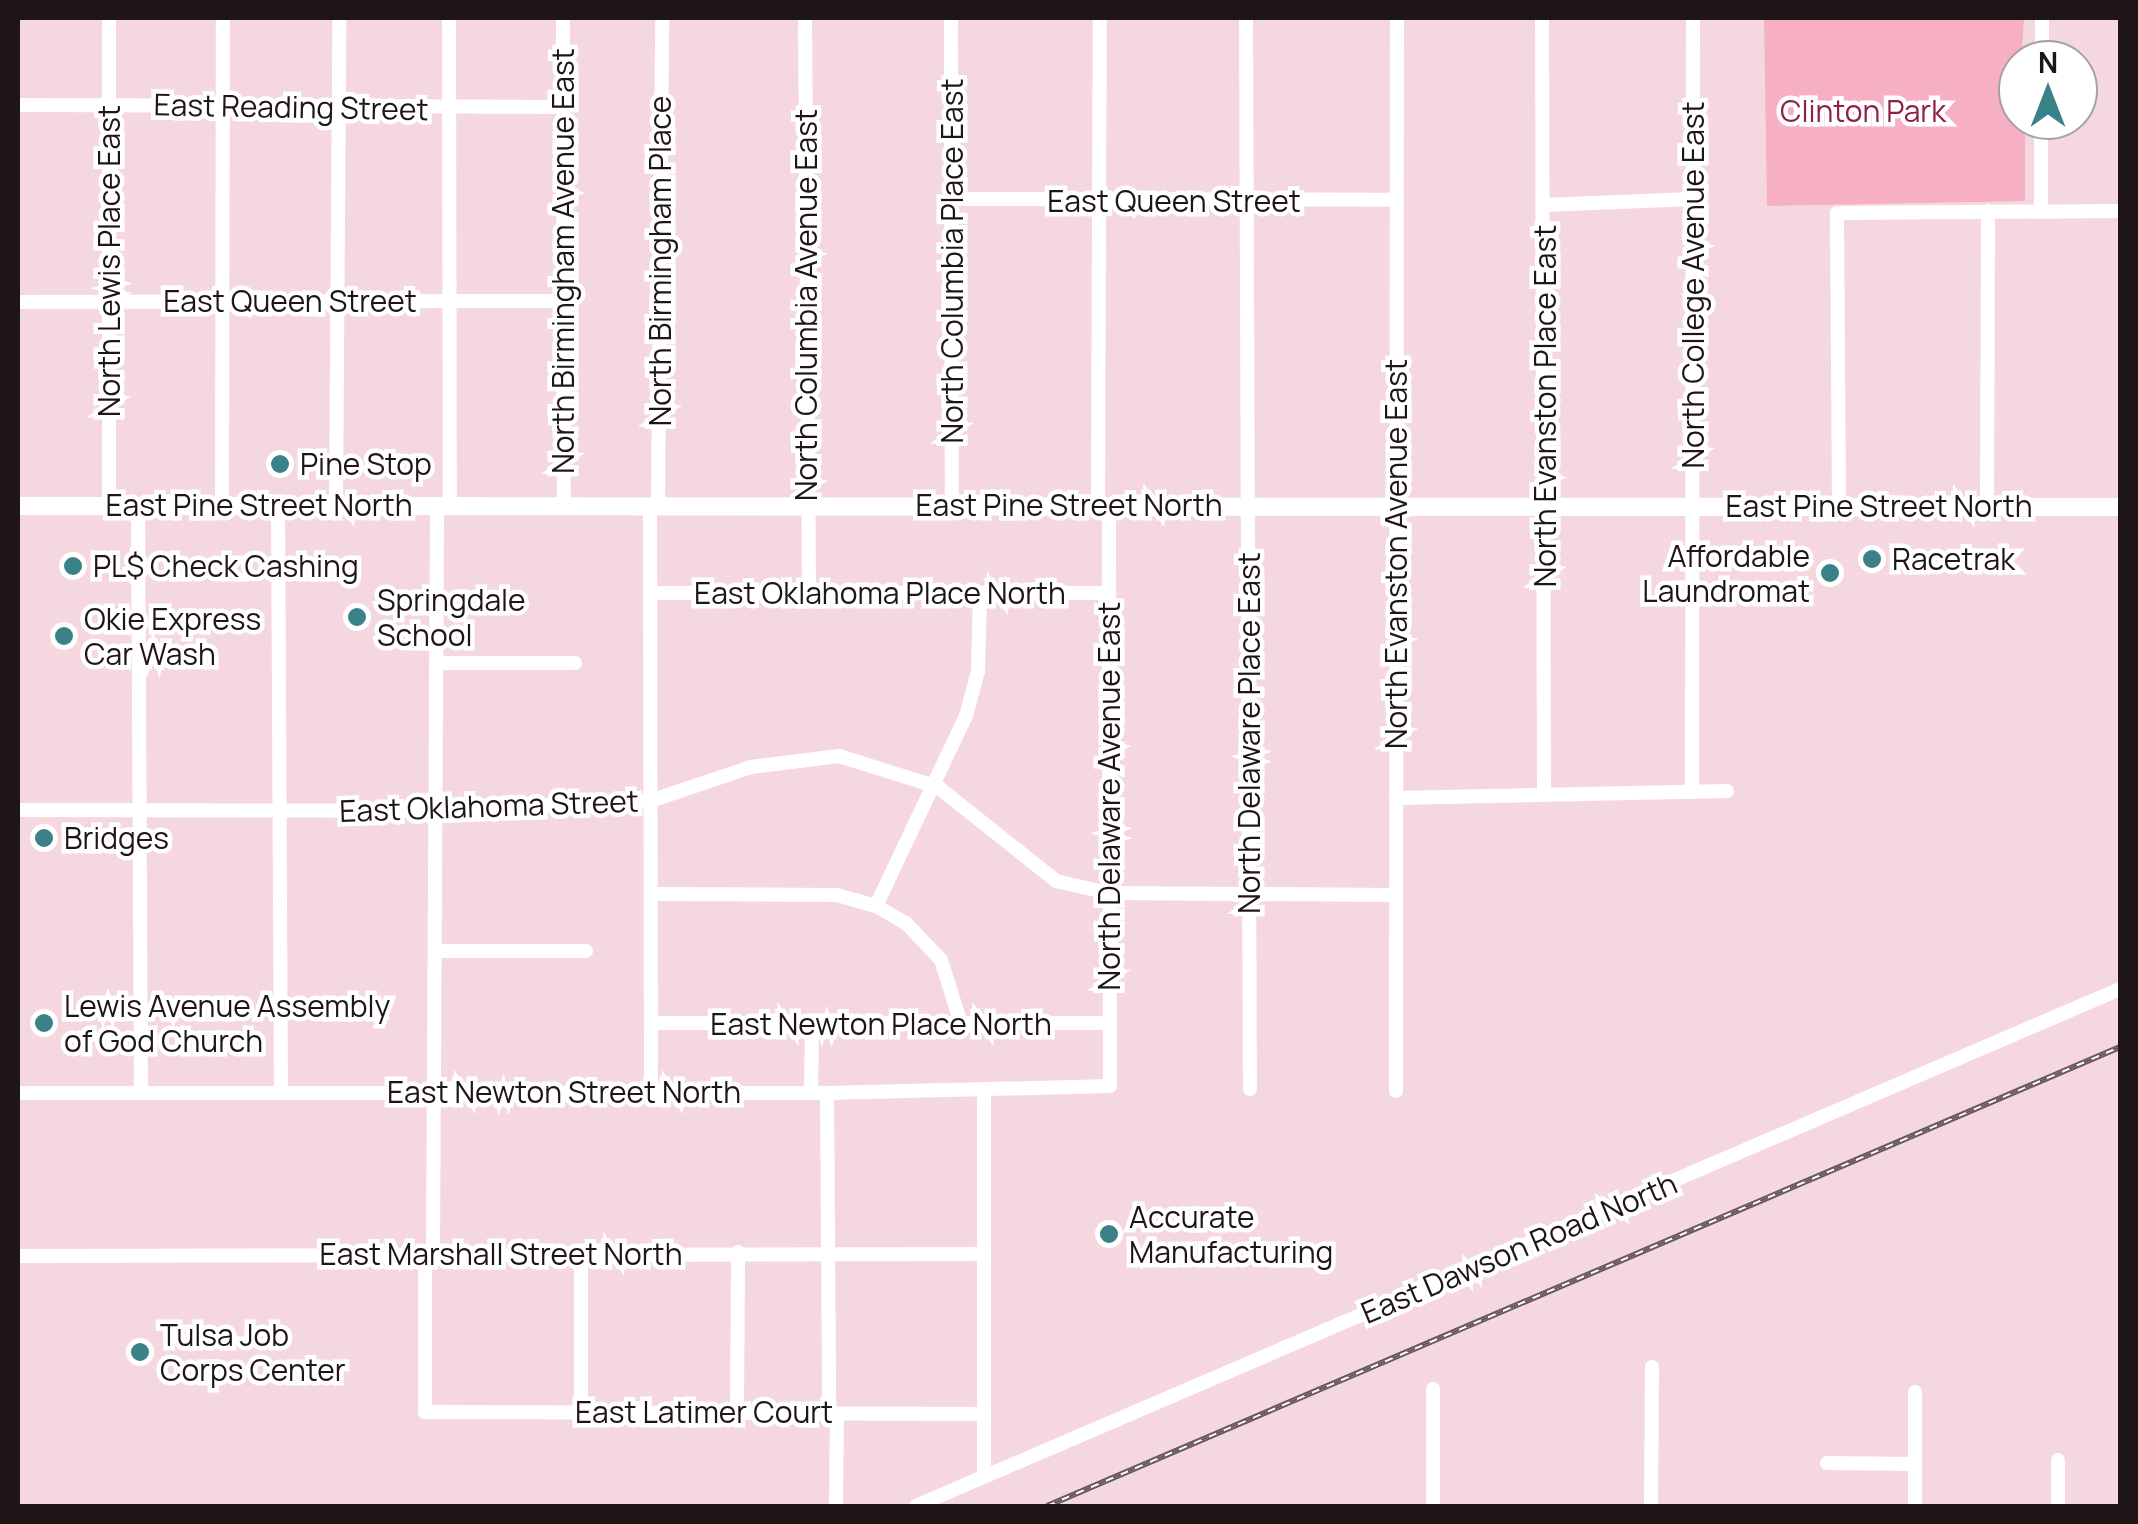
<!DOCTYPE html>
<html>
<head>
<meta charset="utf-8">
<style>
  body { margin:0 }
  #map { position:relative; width:2138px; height:1524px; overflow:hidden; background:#f5d8df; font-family:Manrope,sans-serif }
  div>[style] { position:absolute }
  .green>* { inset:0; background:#f6afc3 }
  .minor>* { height:14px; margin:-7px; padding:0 7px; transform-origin:7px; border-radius:7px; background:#fff }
  .major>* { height:18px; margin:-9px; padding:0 9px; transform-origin:9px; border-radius:9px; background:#fff }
  .rail>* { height:6px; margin-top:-3px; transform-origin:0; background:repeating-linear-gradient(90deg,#fff 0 8px,#68585c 0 16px); box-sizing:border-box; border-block:2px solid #68585c }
  .dots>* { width:28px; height:28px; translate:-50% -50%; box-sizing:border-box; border:5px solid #fff; border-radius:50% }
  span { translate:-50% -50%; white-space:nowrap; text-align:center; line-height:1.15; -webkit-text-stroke:9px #fff; paint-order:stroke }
  .street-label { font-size:30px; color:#1e1517 }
  .park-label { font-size:30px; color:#8d204d }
  .poi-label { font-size:30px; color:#1e1517 }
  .left { translate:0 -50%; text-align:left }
  .right { translate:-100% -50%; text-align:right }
  .frame { position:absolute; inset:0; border:20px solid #1e1517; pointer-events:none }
  .north { position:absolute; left:1998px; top:40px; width:100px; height:100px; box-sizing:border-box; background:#fff; border:2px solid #a5a1a2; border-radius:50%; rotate:0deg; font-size:28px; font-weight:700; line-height:40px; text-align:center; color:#1e1517 }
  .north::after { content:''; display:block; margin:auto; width:35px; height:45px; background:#3a8288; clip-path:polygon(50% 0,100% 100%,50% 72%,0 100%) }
</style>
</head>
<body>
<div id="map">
  <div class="green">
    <div style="clip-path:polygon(1764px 18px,2024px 18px,2018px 120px,2025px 120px,2025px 201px,1767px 206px)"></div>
  </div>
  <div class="minor">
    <div style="left:449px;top:18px;width:487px;rotate:89.9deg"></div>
    <div style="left:563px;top:18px;width:487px;rotate:89.9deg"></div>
    <div style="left:805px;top:18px;width:575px;rotate:89.6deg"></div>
    <div style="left:951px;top:18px;width:487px;rotate:89.9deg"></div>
    <div style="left:1246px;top:18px;width:1071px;rotate:89.79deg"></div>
    <div style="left:1542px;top:18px;width:777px;rotate:89.85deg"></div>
    <div style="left:2042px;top:60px;width:42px;rotate:-90deg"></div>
    <div style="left:18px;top:105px;width:546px;rotate:0.21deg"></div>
    <div style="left:952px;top:199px;width:445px;rotate:0.1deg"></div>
    <div style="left:1544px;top:205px;width:149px;rotate:-2.3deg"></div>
    <div style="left:2041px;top:209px;width:89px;rotate:-90deg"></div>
    <div style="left:18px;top:302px;width:545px;rotate:-0.11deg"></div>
    <div style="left:109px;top:505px;width:487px;rotate:-90deg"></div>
    <div style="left:138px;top:505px;width:588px;rotate:89.71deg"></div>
    <div style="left:222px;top:505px;width:487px;rotate:-89.9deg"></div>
    <div style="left:278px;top:505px;width:587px;rotate:89.71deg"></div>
    <div style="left:336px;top:505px;width:487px;rotate:-89.6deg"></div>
    <div style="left:650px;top:505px;width:587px;rotate:89.9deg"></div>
    <div style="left:658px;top:505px;width:487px;rotate:-89.5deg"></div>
    <div style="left:1098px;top:505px;width:487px;rotate:-89.8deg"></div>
    <div style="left:1839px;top:506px;width:293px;rotate:-90.4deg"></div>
    <div style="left:1837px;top:213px;width:283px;rotate:-0.4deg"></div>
    <div style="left:1987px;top:506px;width:295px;rotate:-89.8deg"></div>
    <div style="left:651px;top:593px;width:458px"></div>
    <div style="left:436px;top:663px;width:139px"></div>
    <div style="left:1692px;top:792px;width:774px;rotate:-89.93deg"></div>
    <div style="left:1396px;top:798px;width:331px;rotate:-1.2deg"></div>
    <div style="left:18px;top:810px;width:419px;rotate:0.1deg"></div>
    <div style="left:437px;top:811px;width:216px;rotate:-2.9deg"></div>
    <div style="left:653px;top:800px;width:103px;rotate:-18.6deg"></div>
    <div style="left:751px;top:767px;width:89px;rotate:-7.1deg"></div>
    <div style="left:839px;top:756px;width:104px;rotate:17.4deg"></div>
    <div style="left:938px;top:787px;width:151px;rotate:38.5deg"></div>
    <div style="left:1056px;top:881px;width:54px;rotate:12.8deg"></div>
    <div style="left:1109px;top:893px;width:287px;rotate:0.4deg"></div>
    <div style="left:651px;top:894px;width:186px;rotate:0.3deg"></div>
    <div style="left:837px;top:895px;width:41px;rotate:15.8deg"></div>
    <div style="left:876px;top:906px;width:34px;rotate:30deg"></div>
    <div style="left:906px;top:923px;width:51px;rotate:46.6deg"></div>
    <div style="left:941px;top:960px;width:67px;rotate:72.6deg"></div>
    <div style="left:876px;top:906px;width:210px;rotate:-64.7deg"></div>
    <div style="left:966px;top:716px;width:47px;rotate:-75.1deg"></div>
    <div style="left:978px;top:671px;width:78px;rotate:-88.5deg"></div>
    <div style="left:440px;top:951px;width:146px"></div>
    <div style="left:651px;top:1023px;width:459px"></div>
    <div style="left:1396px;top:1091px;width:1073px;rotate:-89.95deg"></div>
    <div style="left:984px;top:1092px;width:385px;rotate:90deg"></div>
    <div style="left:18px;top:1093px;width:809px"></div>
    <div style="left:827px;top:1093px;width:283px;rotate:-1.4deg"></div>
    <div style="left:1110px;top:1086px;width:581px;rotate:-90.1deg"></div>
    <div style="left:811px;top:1093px;width:69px;rotate:-89.2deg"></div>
    <div style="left:827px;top:1093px;width:317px;rotate:89.6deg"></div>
    <div style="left:581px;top:1253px;width:158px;rotate:90deg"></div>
    <div style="left:425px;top:1254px;width:158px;rotate:90deg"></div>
    <div style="left:425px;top:1412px;width:559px;rotate:0.2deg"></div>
    <div style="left:433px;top:1254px;width:749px;rotate:-89.69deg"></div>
    <div style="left:18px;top:1256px;width:966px;rotate:-0.12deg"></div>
    <div style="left:1915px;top:1392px;width:114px;rotate:90deg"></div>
    <div style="left:737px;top:1409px;width:157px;rotate:-89.6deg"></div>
    <div style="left:2058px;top:1460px;width:46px;rotate:90deg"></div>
    <div style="left:1827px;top:1463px;width:88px;rotate:0.7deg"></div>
    <div style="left:836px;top:1506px;width:92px;rotate:-89.4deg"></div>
    <div style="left:916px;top:1506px;width:1310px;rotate:-23.24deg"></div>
    <div style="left:1433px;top:1506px;width:117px;rotate:-90deg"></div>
    <div style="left:1651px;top:1506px;width:139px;rotate:-89.6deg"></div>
  </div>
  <div class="major">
    <div style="left:18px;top:506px;width:2102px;rotate:0.03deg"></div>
  </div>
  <div class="rail">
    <div style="left:1047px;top:1506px;width:1167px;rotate:-23.16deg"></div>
  </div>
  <div class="dots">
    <div style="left:280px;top:464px;background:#3a8288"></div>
    <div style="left:1872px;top:559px;background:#3a8288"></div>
    <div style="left:73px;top:566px;background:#3a8288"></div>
    <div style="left:1830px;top:573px;background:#3a8288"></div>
    <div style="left:357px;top:617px;background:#3a8288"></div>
    <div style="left:64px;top:636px;background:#3a8288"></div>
    <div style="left:44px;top:838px;background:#3a8288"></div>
    <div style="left:44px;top:1023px;background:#3a8288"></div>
    <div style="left:1109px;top:1234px;background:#3a8288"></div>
    <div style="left:140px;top:1352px;background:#3a8288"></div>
  </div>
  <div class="street-label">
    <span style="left:291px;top:107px;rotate:1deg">East Reading Street</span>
    <span style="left:1174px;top:201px">East Queen Street</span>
    <span style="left:109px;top:261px;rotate:-90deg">North Lewis Place East</span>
    <span style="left:563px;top:261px;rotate:-90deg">North Birmingham Avenue East</span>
    <span style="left:660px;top:261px;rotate:-90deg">North Birmingham Place</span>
    <span style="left:952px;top:261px;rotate:-90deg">North Columbia Place East</span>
    <span style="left:1693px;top:285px;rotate:-90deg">North College Avenue East</span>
    <span style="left:290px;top:301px">East Queen Street</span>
    <span style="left:806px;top:305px;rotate:-90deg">North Columbia Avenue East</span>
    <span style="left:1545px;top:406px;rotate:-90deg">North Evanston Place East</span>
    <span style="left:259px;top:505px">East Pine Street North</span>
    <span style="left:1069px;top:505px">East Pine Street North</span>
    <span style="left:1879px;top:506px">East Pine Street North</span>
    <span style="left:1396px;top:554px;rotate:-90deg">North Evanston Avenue East</span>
    <span style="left:880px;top:593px">East Oklahoma Place North</span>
    <span style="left:1249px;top:733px;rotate:-90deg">North Delaware Place East</span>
    <span style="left:1109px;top:796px;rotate:-90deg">North Delaware Avenue East</span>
    <span style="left:489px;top:806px;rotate:-2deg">East Oklahoma Street</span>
    <span style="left:881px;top:1024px">East Newton Place North</span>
    <span style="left:564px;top:1092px">East Newton Street North</span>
    <span style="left:1519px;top:1248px;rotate:-23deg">East Dawson Road North</span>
    <span style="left:501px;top:1254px">East Marshall Street North</span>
    <span style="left:704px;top:1412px">East Latimer Court</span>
  </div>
  <div class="park-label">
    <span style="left:1863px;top:111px">Clinton Park</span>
  </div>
  <div class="poi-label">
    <span class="left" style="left:300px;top:464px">Pine Stop</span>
    <span class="right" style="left:1810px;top:573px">Affordable<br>Laundromat</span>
    <span class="left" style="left:1892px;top:559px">Racetrak</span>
    <span class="left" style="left:93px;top:566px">PL$ Check Cashing</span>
    <span class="left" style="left:377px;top:617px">Springdale<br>School</span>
    <span class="left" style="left:84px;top:636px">Okie Express<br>Car Wash</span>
    <span class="left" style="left:64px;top:838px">Bridges</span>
    <span class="left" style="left:64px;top:1023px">Lewis Avenue Assembly<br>of God Church</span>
    <span class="left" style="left:1129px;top:1234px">Accurate<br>Manufacturing</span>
    <span class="left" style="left:160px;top:1352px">Tulsa Job<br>Corps Center</span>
  </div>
  <div class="frame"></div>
  <div class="north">N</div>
</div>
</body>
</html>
